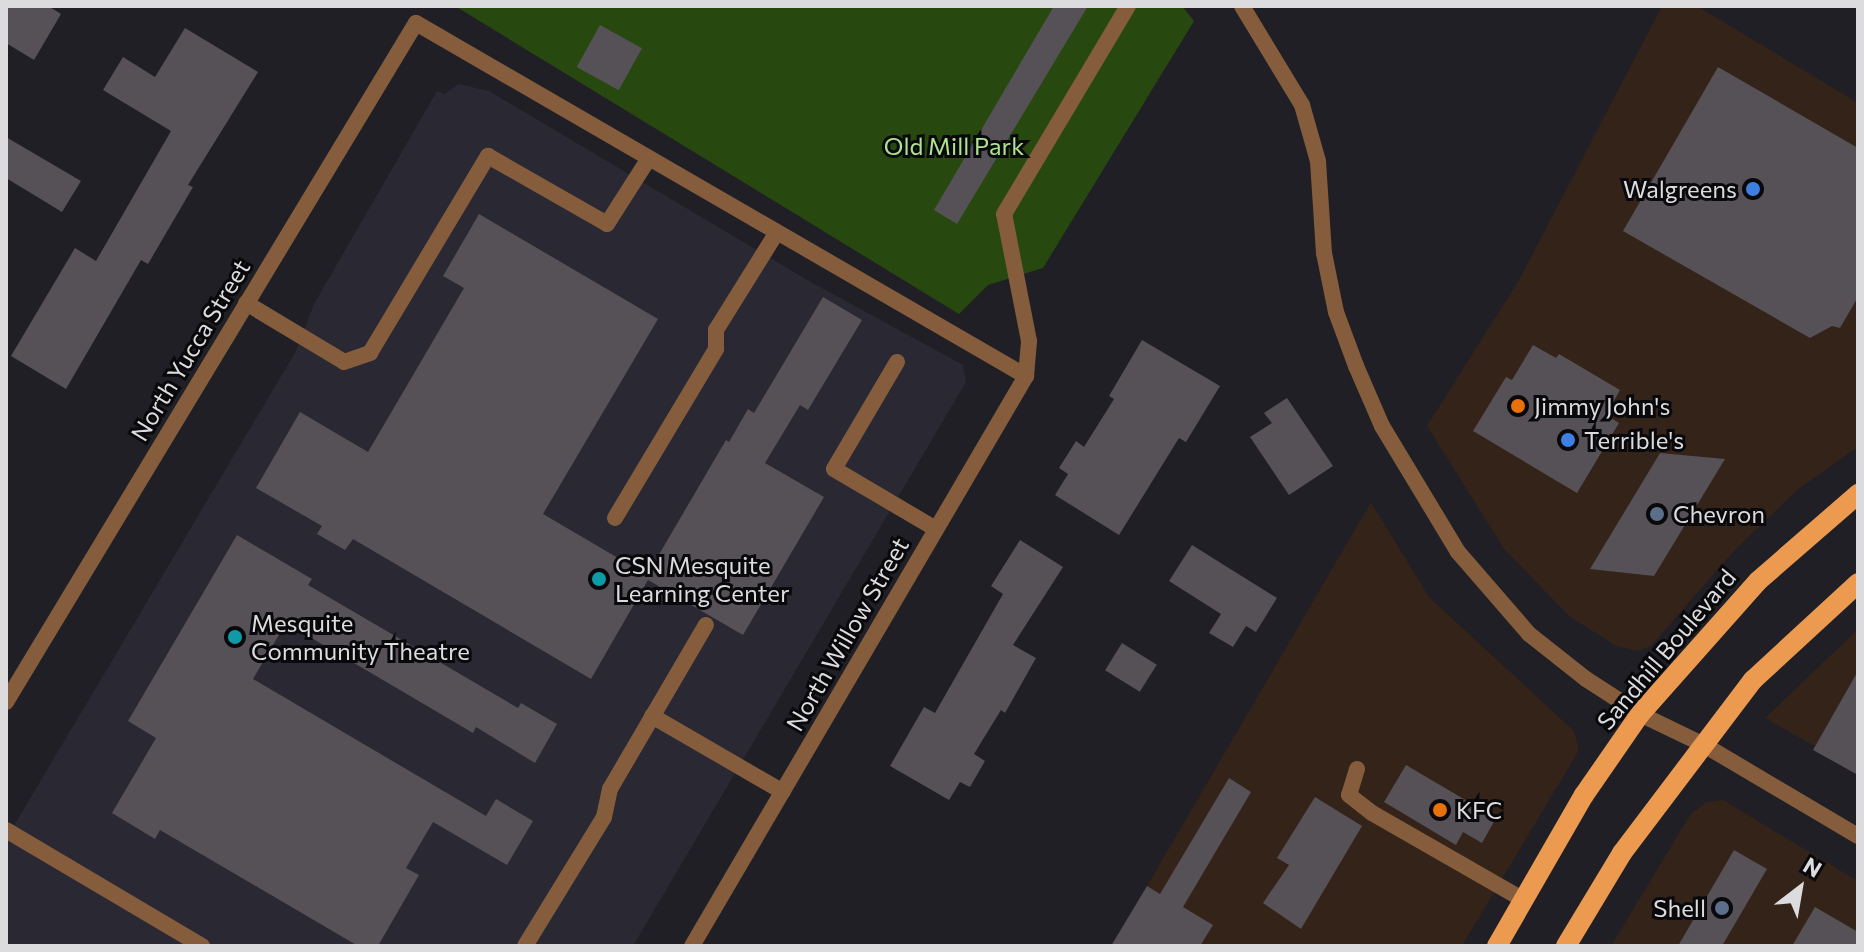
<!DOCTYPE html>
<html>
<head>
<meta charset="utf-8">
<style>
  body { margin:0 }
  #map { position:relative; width:1864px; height:952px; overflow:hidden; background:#1f1f25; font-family:Commissioner,sans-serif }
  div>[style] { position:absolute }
  .commercial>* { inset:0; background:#332319 }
  .built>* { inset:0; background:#292833 }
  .green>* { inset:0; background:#274910 }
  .building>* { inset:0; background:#565156; transform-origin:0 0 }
  .service>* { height:16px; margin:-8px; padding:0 8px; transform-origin:8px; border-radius:8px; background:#855d3c }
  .minor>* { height:16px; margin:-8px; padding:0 8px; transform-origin:8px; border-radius:8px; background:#855d3c }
  .tertiary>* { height:16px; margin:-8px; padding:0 8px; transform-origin:8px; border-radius:8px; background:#855d3c }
  .primary>* { height:20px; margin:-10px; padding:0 10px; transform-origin:10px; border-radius:10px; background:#ec9a4f }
  .dots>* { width:22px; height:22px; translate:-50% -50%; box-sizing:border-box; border:4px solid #09090c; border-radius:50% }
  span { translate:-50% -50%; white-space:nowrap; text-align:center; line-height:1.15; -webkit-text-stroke:6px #09090c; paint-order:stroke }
  .park-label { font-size:24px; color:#ade58f }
  .poi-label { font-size:24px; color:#dcdcdf }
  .right { translate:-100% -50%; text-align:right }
  .left { translate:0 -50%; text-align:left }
  .street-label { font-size:24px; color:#dcdcdf }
  .frame { position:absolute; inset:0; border:8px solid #dcdcdf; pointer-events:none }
  .north { position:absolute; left:1760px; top:848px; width:80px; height:80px; -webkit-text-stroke:6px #09090c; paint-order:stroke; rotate:31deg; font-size:22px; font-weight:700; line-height:32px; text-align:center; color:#dcdcdf }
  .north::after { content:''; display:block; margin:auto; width:28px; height:36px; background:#dcdcdf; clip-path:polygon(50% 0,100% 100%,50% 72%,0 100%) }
</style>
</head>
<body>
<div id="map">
  <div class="commercial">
    <div style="clip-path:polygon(1662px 6px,1697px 6px,1858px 103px,1858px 447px,1797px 490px,1733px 552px,1651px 646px,1638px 651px,1616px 646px,1569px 616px,1504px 549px,1427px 426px,1519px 280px)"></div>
    <div style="clip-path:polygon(1371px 502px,1429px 597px,1574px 731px,1579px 750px,1462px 946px,1112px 946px)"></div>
    <div style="clip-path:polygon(1858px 629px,1858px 771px,1765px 718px)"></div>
    <div style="clip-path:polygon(1723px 800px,1858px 881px,1858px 946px,1611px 946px,1690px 815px,1706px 802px)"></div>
  </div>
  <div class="built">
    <div style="clip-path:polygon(459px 84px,489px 91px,809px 281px,963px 365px,966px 382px,633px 946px,6px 946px,6px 839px,296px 351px,314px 304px,437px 91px,444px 94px)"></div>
  </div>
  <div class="green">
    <div style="clip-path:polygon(455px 6px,1182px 6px,1194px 21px,1043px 268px,988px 285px,959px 314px)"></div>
  </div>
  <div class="building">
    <div style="clip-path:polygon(6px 6px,48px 6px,61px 14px,34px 60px,6px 43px)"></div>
    <div style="clip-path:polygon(1054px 6px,1088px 6px,957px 224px,934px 210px)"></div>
    <div style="left:600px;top:25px;width:48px;height:48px;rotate:29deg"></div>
    <div style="clip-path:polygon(185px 28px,258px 72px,188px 185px,193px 187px,148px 264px,141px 260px,66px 389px,11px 356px,75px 248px,96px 261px,171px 131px,103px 90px,123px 57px,155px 77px)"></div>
    <div style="clip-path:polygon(1718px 67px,1858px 148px,1858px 297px,1840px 328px,1832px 326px,1810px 338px,1623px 231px)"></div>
    <div style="clip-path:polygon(6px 137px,81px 181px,62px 212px,6px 178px)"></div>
    <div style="clip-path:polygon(479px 214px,658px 319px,543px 514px,647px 575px,726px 440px,729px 442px,748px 409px,754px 413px,823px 297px,862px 320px,808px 410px,800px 405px,765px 463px,824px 497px,743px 635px,648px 580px,591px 679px,353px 539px,345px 550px,317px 534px,322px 526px,256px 488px,300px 412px,368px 452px,464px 288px,443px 276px)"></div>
    <div style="clip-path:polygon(1142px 340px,1220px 386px,1186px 442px,1179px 438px,1119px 535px,1055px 495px,1068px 474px,1059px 468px,1076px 441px,1084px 447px,1114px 399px,1109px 396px)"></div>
    <div style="clip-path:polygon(1533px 345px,1556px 358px,1559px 354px,1620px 390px,1606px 415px,1619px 423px,1577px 493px,1473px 431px,1506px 377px,1512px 380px)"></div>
    <div style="clip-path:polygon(1287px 398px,1333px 466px,1289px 495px,1250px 437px,1272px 423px,1264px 413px)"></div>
    <div style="clip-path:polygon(1660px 453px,1725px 459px,1654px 576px,1590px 569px)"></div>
    <div style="clip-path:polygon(237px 535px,312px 579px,308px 585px,518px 708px,521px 703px,557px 724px,535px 763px,476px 727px,473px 733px,286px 623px,253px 679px,486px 816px,496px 799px,533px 821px,507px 865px,433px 822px,406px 868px,419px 875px,378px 946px,358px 946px,160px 830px,155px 839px,112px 813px,156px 738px,128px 721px)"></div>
    <div style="clip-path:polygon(1020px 540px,1063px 567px,1013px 645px,1036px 658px,1005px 713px,1001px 710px,974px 754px,985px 761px,970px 787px,960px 782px,949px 800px,890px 766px,924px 707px,935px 713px,1003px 594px,991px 586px)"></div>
    <div style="clip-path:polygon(1192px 545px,1277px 598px,1256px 632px,1246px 626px,1233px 647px,1209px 633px,1221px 614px,1169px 581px)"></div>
    <div style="left:1122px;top:643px;width:41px;height:32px;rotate:32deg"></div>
    <div style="clip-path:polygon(1858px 671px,1858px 775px,1813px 750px)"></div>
    <div style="clip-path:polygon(1406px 765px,1496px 818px,1482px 843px,1463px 832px,1456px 845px,1384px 802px)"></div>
    <div style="clip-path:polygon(1229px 778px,1251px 792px,1183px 907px,1213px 925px,1200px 946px,1111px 946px,1147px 886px,1160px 894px)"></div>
    <div style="clip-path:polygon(1315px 797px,1362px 826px,1301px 929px,1263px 903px,1289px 865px,1277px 858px)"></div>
    <div style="clip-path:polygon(1734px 850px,1767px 869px,1722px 946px,1678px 946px)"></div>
    <div style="clip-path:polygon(1815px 907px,1858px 932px,1858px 946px,1792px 946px)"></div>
  </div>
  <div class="service">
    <div style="left:416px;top:23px;width:705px;rotate:30.06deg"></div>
    <div style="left:246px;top:303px;width:114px;rotate:31deg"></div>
    <div style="left:344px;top:362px;width:28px;rotate:-19deg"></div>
    <div style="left:370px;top:353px;width:230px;rotate:-59.1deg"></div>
    <div style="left:488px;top:156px;width:137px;rotate:29.7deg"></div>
    <div style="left:607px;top:224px;width:78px;rotate:-57.5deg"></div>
    <div style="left:1029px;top:341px;width:129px;rotate:-101.1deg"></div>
    <div style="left:1004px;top:214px;width:242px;rotate:-59.2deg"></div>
    <div style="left:897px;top:362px;width:124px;rotate:120.5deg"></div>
    <div style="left:834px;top:469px;width:118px;rotate:30.5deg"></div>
    <div style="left:615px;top:518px;width:197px;rotate:-59.1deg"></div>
    <div style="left:716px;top:349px;width:19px;rotate:-90deg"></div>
    <div style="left:716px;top:330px;width:115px;rotate:-58.1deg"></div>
    <div style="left:652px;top:716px;width:151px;rotate:30.1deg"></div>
    <div style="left:1357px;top:769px;width:27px;rotate:107deg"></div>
    <div style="left:1349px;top:795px;width:29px;rotate:38deg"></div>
    <div style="left:1372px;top:813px;width:175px;rotate:29.8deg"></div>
    <div style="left:6px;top:830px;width:228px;rotate:30.6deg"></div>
    <div style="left:525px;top:946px;width:151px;rotate:-58.5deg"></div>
    <div style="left:604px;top:817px;width:29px;rotate:-78deg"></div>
    <div style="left:610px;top:789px;width:190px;rotate:-59.7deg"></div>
  </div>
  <div class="minor">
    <div style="left:6px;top:702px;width:793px;rotate:-58.88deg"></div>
    <div style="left:692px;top:946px;width:661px;rotate:-59.63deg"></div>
    <div style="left:1026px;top:376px;width:35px;rotate:-85deg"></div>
  </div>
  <div class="tertiary">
    <div style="left:1242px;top:6px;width:116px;rotate:58.8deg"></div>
    <div style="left:1302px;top:105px;width:58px;rotate:74.1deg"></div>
    <div style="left:1318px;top:161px;width:92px;rotate:86.3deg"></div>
    <div style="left:1324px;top:253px;width:60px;rotate:78.5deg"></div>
    <div style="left:1336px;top:312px;width:58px;rotate:69.7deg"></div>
    <div style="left:1356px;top:366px;width:65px;rotate:66.6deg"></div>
    <div style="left:1382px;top:426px;width:147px;rotate:58.9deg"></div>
    <div style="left:1458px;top:552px;width:108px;rotate:49.1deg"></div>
    <div style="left:1529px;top:634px;width:73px;rotate:38.3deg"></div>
    <div style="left:1586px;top:679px;width:64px;rotate:32.9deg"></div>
    <div style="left:1640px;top:714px;width:71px;rotate:25.8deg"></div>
    <div style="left:1704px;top:745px;width:179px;rotate:30.6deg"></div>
  </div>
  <div class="primary">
    <div style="left:1497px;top:946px;width:174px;rotate:-60.1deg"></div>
    <div style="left:1584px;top:795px;width:98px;rotate:-55.3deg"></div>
    <div style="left:1640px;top:714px;width:178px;rotate:-48.4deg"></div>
    <div style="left:1758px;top:581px;width:133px;rotate:-41deg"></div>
    <div style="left:1566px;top:946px;width:109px;rotate:-58.9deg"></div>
    <div style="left:1622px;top:853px;width:217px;rotate:-52.9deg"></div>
    <div style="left:1753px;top:680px;width:143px;rotate:-42.7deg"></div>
  </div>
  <div class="dots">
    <div style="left:1753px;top:189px;background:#3f7fe0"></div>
    <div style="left:1518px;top:406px;background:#e8710a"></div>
    <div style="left:1568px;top:440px;background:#3f7fe0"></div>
    <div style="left:1657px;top:514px;background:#5c6f8a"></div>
    <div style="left:599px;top:579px;background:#0f9aa8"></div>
    <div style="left:235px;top:637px;background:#0f9aa8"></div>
    <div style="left:1440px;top:810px;background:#e8710a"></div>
    <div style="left:1722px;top:908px;background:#5c6f8a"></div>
  </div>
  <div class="park-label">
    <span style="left:954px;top:146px">Old Mill Park</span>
  </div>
  <div class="poi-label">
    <span class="right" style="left:1737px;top:189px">Walgreens</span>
    <span class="left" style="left:1534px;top:406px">Jimmy John's</span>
    <span class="left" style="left:1584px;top:440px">Terrible's</span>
    <span class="left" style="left:1673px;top:514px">Chevron</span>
    <span class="left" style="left:615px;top:579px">CSN Mesquite<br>Learning Center</span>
    <span class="left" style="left:251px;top:637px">Mesquite<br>Community Theatre</span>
    <span class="left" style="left:1456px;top:810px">KFC</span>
    <span class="right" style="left:1706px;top:908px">Shell</span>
  </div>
  <div class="street-label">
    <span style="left:190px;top:350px;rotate:-59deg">North Yucca Street</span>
    <span style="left:847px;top:634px;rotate:-60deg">North Willow Street</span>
    <span style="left:1666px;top:649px;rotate:-50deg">Sandhill Boulevard</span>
  </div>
  <div class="frame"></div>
  <div class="north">N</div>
</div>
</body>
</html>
